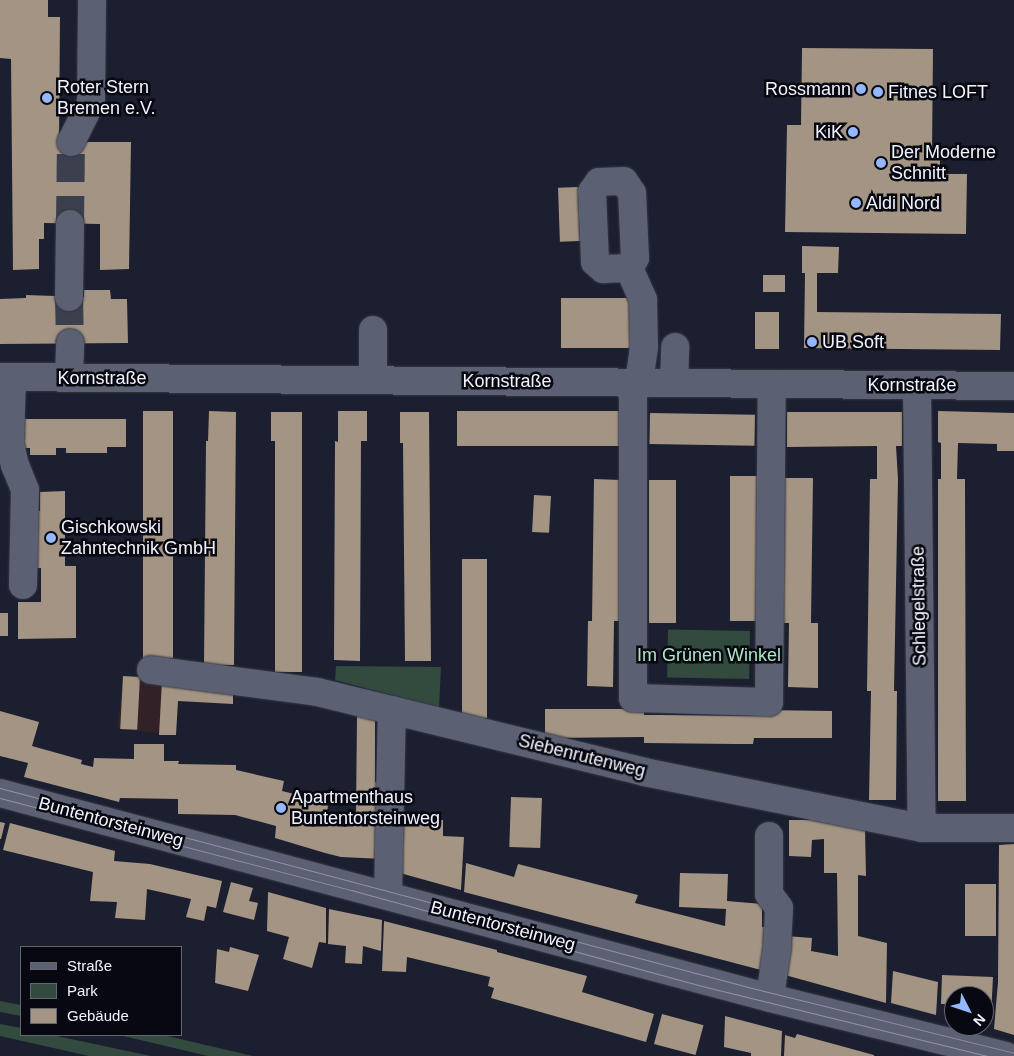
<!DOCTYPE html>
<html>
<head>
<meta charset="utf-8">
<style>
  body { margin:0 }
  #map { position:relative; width:1014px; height:1056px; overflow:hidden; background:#1b1f2f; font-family:Helvetica,sans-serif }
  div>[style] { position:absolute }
  .industrial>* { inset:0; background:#332128; transform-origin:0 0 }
  .green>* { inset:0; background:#324b3e; transform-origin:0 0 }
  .building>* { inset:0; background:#a49483; transform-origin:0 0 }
  .minor-tunnel>* { height:28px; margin-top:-14px; transform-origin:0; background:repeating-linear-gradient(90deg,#3b3f4e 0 28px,transparent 0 42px) }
  .roads { filter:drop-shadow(0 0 1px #353845) drop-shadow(0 0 1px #353845) }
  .minor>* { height:28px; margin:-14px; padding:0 14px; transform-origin:14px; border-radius:14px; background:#5b6073 }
  .tram>* { height:1px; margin:-0.5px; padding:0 0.5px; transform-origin:0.5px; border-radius:0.5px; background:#9194a0 }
  .dots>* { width:14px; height:14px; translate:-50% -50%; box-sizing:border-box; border:2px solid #080910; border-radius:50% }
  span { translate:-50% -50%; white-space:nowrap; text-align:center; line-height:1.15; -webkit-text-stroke:5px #080910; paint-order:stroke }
  .poi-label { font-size:18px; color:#f1f4fd }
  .left { translate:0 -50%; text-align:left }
  .right { translate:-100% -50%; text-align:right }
  .street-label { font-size:18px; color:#f1f4fd }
  .park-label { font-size:18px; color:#ade7c8 }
  .legend { position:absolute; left:20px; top:946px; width:162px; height:90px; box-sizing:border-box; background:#080910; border:1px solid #65676f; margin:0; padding:6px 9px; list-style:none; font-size:15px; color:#f1f4fd }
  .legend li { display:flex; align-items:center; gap:10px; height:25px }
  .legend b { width:25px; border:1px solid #65676f }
  .north { position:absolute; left:944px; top:986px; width:50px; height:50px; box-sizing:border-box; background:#080910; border:1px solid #65676f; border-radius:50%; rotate:131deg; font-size:14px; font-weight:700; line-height:20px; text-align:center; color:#f1f4fd }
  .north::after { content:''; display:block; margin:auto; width:18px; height:22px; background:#94b7fd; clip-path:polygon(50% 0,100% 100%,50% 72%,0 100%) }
</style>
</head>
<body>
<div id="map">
  <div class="industrial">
    <div style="left:123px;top:676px;width:56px;height:53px;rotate:6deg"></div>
  </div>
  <div class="green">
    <div style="left:750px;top:631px;width:48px;height:82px;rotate:91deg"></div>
    <div style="clip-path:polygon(336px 666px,441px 667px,439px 708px,335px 680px)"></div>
    <div style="clip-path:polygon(0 1001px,21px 1005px,21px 1016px,0 1012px)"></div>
    <div style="clip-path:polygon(0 1024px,21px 1028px,21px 1035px,52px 1035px,151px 1056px,89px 1056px,0 1036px)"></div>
    <div style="clip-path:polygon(119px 1035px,163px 1035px,253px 1056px,208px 1056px)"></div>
  </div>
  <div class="building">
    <div style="clip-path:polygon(0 0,48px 0,48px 17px,60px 17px,59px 142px,131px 142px,129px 269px,100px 270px,100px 224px,44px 223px,44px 239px,39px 239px,39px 269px,13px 270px,11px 59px,0 58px)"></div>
    <div style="clip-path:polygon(802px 48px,933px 49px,932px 154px,940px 154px,940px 174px,967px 174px,966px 234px,785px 232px,787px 125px,801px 125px)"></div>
    <div style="left:578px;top:187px;width:54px;height:20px;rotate:88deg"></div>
    <div style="clip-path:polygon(802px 246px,839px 247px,838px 273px,817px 273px,817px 312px,1001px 314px,1000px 350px,804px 348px,805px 273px,802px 273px)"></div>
    <div style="left:763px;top:275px;width:22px;height:17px"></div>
    <div style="clip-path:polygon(84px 290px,110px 290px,111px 299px,127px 299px,128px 343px,0 344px,0 299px,26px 298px,26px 295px,84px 297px)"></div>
    <div style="left:561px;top:298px;width:71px;height:50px"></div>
    <div style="left:755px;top:312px;width:24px;height:37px"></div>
    <div style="left:143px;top:411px;width:30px;height:247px"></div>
    <div style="clip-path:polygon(209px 411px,236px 412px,234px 665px,204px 665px,206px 441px,208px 441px)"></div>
    <div style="clip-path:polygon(338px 411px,367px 411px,367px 441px,361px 441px,360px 661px,334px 660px,335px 441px,338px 442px)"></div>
    <div style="left:620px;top:411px;width:35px;height:163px;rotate:90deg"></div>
    <div style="clip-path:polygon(938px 411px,1014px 413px,1014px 451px,997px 451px,997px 444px,958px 443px,957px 479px,965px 479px,966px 801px,938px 801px,938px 479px,941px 479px,941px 443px,938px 442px)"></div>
    <div style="clip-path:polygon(271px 412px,302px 412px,302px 672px,275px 672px,275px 441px,271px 441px)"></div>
    <div style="clip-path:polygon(400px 412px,429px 412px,431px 661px,405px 661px,403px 443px,400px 443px)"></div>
    <div style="clip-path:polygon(787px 412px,902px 412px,902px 446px,896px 446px,898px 479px,894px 691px,897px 691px,896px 800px,869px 800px,871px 691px,867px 691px,870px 479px,877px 479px,877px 446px,787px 447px)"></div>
    <div style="left:650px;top:413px;width:105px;height:31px;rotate:1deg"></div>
    <div style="clip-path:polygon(21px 419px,126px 419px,126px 447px,107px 447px,107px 453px,66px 453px,66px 448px,56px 448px,56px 455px,30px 455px,30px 448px,21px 448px)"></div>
    <div style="left:730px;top:476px;width:27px;height:145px"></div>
    <div style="clip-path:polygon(785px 478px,813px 478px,811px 623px,818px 623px,818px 688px,788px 687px,789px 623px,783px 623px)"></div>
    <div style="clip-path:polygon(594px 479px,621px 480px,619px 621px,614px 621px,613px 687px,587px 686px,588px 621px,592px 621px)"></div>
    <div style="left:649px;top:480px;width:27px;height:143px"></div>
    <div style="clip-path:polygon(65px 491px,65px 566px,76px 566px,76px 638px,18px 639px,18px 602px,41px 602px,41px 568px,37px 568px,36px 511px,40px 511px,40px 492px)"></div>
    <div style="left:534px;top:495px;width:17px;height:37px;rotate:3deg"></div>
    <div style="left:462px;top:559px;width:25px;height:159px"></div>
    <div style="left:0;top:613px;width:8px;height:23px"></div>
    <div style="left:123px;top:676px;width:17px;height:53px;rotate:3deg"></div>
    <div style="clip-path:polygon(162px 681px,233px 686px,233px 704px,178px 701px,176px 735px,159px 735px)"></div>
    <div style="clip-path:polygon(545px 709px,644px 709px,644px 715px,662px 715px,754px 716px,754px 710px,832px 711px,832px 738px,754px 738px,753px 744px,735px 744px,644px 743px,644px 737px,545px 738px)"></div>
    <div style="clip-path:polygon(0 711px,39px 722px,32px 746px,82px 760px,81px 764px,93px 767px,94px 758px,134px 759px,134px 744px,164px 744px,164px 761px,179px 761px,178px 764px,236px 765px,236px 770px,284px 781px,282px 791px,328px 802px,327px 823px,346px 827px,346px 814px,356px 814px,357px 715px,375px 714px,375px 782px,385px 782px,384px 859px,341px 857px,325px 853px,275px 838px,276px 826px,235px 815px,178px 814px,178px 799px,120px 798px,119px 802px,24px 777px,28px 763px,0 756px)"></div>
    <div style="left:511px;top:797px;width:31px;height:50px;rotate:2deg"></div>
    <div style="clip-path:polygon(402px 818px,443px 820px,443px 836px,464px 837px,461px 890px,400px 873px)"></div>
    <div style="clip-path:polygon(789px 820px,812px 820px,865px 829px,866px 876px,858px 875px,858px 936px,887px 943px,886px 1003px,785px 975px,786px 936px,812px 938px,811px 951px,838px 956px,837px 873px,824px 873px,824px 839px,812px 840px,811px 857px,789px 856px)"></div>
    <div style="clip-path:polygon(0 822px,5px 823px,1px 839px,0 839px)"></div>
    <div style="clip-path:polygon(10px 823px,115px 851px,114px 861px,150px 864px,222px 881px,216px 908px,207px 906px,204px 921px,186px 917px,191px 899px,147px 889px,145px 920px,115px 918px,117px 902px,90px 901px,93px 872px,3px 850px)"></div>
    <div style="clip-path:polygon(1014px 844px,1014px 1035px,994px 1029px,998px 982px,999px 845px)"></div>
    <div style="clip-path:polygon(466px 863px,514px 877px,518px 864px,638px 895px,635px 903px,725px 926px,726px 909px,679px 907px,680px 873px,728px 874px,727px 901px,762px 904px,762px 927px,773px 928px,772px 955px,762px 954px,761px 970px,464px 892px)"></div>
    <div style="clip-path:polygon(231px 882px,253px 888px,249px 901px,258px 903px,254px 920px,223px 912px)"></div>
    <div style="left:965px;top:884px;width:31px;height:52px"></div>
    <div style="clip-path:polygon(268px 892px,326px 908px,326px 943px,319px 942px,312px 968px,283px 959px,289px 937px,267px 931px)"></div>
    <div style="clip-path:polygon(329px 909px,382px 920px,381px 951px,363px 946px,362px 964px,345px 963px,346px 946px,328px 944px)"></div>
    <div style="clip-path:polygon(384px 921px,497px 950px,497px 952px,587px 976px,582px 992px,654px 1014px,646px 1042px,491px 998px,494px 988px,488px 986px,490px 977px,407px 957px,406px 972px,382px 971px)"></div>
    <div style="clip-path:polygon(230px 947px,259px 955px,248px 991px,215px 983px,217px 949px,229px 952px)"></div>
    <div style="clip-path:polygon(893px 971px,938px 982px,936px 1015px,891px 1003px)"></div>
    <div style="clip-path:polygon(942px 975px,993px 977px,991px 1016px,984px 1015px,984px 996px,954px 996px,954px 1004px,941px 1004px)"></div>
    <div style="left:662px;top:1014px;width:43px;height:31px;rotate:15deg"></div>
    <div style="clip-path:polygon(725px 1016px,782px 1031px,781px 1056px,751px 1056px,751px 1053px,724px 1047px)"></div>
    <div style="clip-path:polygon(797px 1034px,874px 1055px,874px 1056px,784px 1056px,785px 1035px,795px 1038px)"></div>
  </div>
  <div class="minor-tunnel">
    <div style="left:70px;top:224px;width:82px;rotate:-89.3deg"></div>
    <div style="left:69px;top:297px;width:46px;rotate:88.8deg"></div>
  </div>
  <div class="roads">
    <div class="minor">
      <div style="left:71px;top:142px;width:45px;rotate:-63.4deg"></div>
      <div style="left:91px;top:102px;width:102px;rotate:-89.4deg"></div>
      <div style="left:629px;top:268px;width:12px;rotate:-59deg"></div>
      <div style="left:635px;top:258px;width:65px;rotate:-92.6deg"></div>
      <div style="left:632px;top:193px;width:14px;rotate:-124deg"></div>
      <div style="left:624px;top:181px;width:25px;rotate:178deg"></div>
      <div style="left:599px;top:182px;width:12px;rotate:125deg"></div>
      <div style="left:592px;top:192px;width:70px;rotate:87.5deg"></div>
      <div style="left:595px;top:262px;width:11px;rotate:41deg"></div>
      <div style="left:603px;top:269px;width:26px;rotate:-2deg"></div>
      <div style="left:629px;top:268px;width:35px;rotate:66deg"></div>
      <div style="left:643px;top:300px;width:47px;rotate:88.8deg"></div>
      <div style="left:644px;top:347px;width:35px;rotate:98deg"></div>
      <div style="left:69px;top:297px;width:73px;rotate:-89.2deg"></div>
      <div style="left:0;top:377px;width:1014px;rotate:0.51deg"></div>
      <div style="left:12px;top:377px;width:67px;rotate:91.7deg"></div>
      <div style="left:10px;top:444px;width:22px;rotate:77deg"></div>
      <div style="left:15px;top:465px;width:27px;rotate:68deg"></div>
      <div style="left:25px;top:490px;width:95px;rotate:91.2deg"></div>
      <div style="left:69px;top:377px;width:34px;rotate:-88deg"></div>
      <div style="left:373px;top:380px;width:50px;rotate:-90deg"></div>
      <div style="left:633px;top:382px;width:316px;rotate:90deg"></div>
      <div style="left:633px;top:698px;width:136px;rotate:1.7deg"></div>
      <div style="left:769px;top:702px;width:318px;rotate:-89.5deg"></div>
      <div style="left:674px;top:383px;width:36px;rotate:-88deg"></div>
      <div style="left:917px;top:385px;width:443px;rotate:89.4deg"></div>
      <div style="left:151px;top:670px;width:167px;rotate:7.5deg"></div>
      <div style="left:317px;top:692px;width:337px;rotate:13.7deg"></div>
      <div style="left:644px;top:772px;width:284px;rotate:11.4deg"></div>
      <div style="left:922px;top:828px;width:92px"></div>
      <div style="left:0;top:793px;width:797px;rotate:14.91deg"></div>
      <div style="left:770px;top:998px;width:243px;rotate:13.8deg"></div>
      <div style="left:769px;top:836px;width:58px;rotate:90deg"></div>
      <div style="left:769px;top:894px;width:17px;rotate:54deg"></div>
      <div style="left:779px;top:908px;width:40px;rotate:92.9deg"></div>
      <div style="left:777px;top:948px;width:50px;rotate:98deg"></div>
      <div style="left:388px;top:895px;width:185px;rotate:-88.8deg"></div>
    </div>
  </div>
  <div class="tram">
    <div style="left:0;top:788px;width:778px;rotate:14.89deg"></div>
    <div style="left:752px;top:988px;width:270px;rotate:13.9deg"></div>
    <div style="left:0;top:798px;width:363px;rotate:14.7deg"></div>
    <div style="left:351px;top:890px;width:360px;rotate:15.3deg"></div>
    <div style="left:698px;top:985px;width:297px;rotate:13.8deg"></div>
  </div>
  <div class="dots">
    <div style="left:861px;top:89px;background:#94b7fd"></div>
    <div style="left:878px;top:92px;background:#94b7fd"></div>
    <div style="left:47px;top:98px;background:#94b7fd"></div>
    <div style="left:853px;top:132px;background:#94b7fd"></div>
    <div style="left:881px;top:163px;background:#94b7fd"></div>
    <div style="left:856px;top:203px;background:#94b7fd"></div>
    <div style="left:812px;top:342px;background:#94b7fd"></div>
    <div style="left:51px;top:538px;background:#94b7fd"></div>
    <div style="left:281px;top:808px;background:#94b7fd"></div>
  </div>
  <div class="poi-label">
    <span class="left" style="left:57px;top:98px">Roter Stern<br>Bremen e.V.</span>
    <span class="right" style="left:851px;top:89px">Rossmann</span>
    <span class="left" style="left:888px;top:92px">Fitnes LOFT</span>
    <span class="right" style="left:843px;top:132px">KiK</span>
    <span class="left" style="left:891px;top:163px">Der Moderne<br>Schnitt</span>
    <span class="left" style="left:866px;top:203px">Aldi Nord</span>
    <span class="left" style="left:822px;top:342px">UB Soft</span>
    <span class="left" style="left:61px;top:538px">Gischkowski<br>Zahntechnik GmbH</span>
    <span class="left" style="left:291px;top:808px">Apartmenthaus<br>Buntentorsteinweg</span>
  </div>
  <div class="street-label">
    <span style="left:102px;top:378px">Kornstraße</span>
    <span style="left:507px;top:381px">Kornstraße</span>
    <span style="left:912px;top:385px">Kornstraße</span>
    <span style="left:919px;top:606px;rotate:-91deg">Schlegelstraße</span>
    <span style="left:582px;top:756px;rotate:14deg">Siebenrutenweg</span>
    <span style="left:111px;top:822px;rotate:15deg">Buntentorsteinweg</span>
    <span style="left:503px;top:926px;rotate:15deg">Buntentorsteinweg</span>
  </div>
  <div class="park-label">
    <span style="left:709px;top:655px">Im Grünen Winkel</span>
  </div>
  <ul class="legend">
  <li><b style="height:6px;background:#5b6073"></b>Straße</li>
  <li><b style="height:14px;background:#324b3e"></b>Park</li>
  <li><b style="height:14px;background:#a49483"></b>Gebäude</li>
  </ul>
  <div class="north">N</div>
</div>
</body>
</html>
